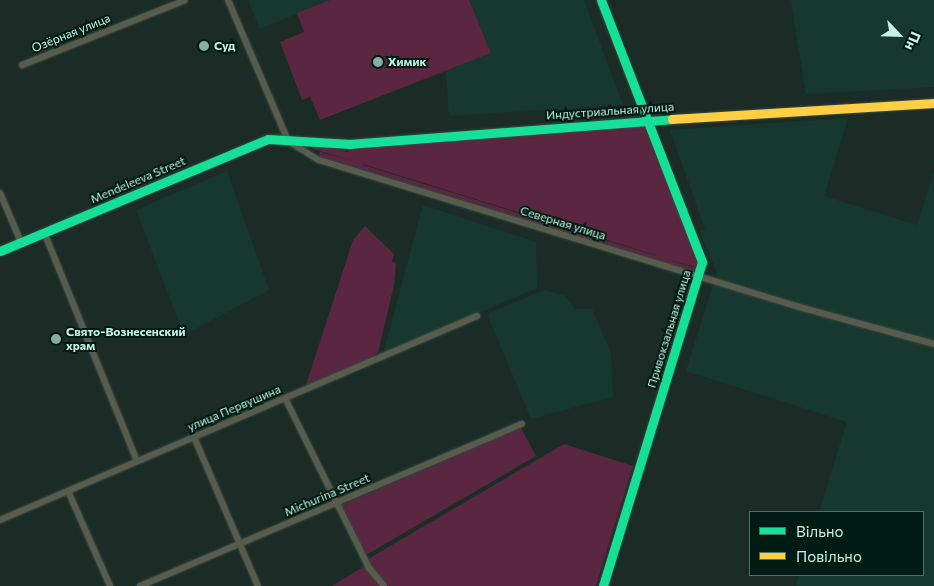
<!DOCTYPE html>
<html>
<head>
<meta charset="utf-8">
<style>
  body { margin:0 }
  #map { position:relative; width:934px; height:586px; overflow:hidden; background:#1b2c27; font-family:Commissioner,sans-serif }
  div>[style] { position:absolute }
  .built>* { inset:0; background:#17382f }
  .green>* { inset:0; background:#5a2640 }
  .roads { filter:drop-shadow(0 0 1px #384a44) drop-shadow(0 0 1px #384a44) }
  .street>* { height:6px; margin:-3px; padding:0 3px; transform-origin:3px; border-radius:3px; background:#585c4c }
  .fast>* { height:9px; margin:-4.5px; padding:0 4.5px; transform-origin:4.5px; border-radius:4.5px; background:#16e098 }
  .slow>* { height:9px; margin:-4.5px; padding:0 4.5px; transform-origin:4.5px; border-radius:4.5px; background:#ffcf43 }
  .dots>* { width:14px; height:14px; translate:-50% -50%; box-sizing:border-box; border:2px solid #001b13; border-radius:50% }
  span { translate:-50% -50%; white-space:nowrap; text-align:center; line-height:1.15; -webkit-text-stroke:4px #001b13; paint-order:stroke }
  .street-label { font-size:12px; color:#c4f3e3 }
  .poi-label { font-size:12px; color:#c4f3e3; font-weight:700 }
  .left { translate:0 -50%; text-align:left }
  .legend { position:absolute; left:749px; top:511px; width:175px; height:65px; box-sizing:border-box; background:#001b13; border:1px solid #4e7166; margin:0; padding:6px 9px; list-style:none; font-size:15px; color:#c4f3e3 }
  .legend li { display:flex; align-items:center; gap:10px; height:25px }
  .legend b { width:25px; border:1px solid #4e7166 }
  .north { position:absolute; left:874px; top:10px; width:50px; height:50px; -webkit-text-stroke:4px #001b13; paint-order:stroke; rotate:114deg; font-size:14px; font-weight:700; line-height:20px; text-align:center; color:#c4f3e3 }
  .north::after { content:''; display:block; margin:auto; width:18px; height:22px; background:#c4f3e3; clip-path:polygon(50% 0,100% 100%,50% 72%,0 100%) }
</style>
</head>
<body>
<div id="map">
  <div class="built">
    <div style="clip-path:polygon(248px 0,330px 0,260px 29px)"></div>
    <div style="clip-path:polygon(469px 0,584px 0,623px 105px,449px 116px,446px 71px,491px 53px)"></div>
    <div style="clip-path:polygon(791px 0,934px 0,934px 87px,806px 94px)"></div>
    <div style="clip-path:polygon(848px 118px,824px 196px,917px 225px,934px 172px,934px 586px,796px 586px,799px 575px,923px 575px,923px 512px,819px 512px,847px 422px,686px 371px,717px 272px,699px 231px,705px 229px,670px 130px)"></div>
    <div style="clip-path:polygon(227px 171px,269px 290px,184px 335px,136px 210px)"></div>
    <div style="clip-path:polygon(423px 205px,536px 242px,537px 288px,383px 354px)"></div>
    <div style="clip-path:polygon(544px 290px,565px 296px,575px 309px,592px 309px,611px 353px,613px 397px,531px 419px,487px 314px)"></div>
  </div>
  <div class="green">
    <div style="clip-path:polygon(330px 0,469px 0,491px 53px,320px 120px,310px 97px,302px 100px,280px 42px,304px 32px,297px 13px)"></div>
    <div style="clip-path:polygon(evenodd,645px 124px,699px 261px,699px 268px,663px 258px,696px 268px,695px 272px,319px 156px,320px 152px,353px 161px,313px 149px,318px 145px,328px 146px,347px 152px,356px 145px,645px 124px,363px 164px,656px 255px,657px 256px,363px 165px,363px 164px)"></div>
    <div style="clip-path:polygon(365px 226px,394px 254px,392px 261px,396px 263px,394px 285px,378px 352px,370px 359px,305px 388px,353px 240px)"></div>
    <div style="clip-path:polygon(521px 428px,536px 456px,366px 555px,342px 505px)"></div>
    <div style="clip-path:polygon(564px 444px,633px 466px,596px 586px,388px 586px,371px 566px,368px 559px)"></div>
    <div style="clip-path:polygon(365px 566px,381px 586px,332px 586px)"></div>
  </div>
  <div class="roads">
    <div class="street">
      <div style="left:228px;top:0;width:153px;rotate:66.9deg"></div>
      <div style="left:288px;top:141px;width:36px;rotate:32deg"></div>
      <div style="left:319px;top:160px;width:502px;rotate:17.03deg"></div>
      <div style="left:799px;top:307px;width:140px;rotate:15.3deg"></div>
      <div style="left:22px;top:65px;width:175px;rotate:-21.7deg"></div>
      <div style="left:0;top:193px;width:53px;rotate:66.8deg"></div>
      <div style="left:44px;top:232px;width:247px;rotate:67.9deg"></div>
      <div style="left:285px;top:398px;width:190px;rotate:63.7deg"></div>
      <div style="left:369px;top:568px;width:23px;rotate:50deg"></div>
      <div style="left:194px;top:437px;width:162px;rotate:66.8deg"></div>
      <div style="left:68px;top:491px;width:104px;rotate:66.1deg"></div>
      <div style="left:0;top:520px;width:519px;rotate:-23.16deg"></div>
      <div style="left:140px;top:586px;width:415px;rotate:-23deg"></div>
    </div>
    <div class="fast">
      <div style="left:601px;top:0;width:281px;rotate:68.9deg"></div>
      <div style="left:702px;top:262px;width:339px;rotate:107deg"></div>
      <div style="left:0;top:251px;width:290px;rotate:-22.7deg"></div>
      <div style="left:268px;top:139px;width:82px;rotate:3.5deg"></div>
      <div style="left:350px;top:144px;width:323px;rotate:-4.4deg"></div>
    </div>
    <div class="slow">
      <div style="left:672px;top:119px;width:262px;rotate:-3.5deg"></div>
    </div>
  </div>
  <div class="dots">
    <div style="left:204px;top:46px;background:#89ada1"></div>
    <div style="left:378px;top:62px;background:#89ada1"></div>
    <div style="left:56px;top:339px;background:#89ada1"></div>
  </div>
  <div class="street-label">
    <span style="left:71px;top:33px;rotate:-22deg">Озёрная улица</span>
    <span style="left:610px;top:111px;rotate:-4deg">Индустриальная улица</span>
    <span style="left:138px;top:180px;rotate:-23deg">Mendeleeva Street</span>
    <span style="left:563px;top:223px;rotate:17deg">Северная улица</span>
    <span style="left:669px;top:329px;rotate:-73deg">Привокзальная улица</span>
    <span style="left:234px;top:408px;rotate:-23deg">улица Первушина</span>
    <span style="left:327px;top:495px;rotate:-23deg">Michurina Street</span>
  </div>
  <div class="poi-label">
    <span class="left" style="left:214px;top:46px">Суд</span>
    <span class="left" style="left:388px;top:62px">Химик</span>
    <span class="left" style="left:66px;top:339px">Свято-Вознесенский<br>храм</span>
  </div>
  <ul class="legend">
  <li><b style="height:6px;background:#16e098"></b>Вільно</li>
  <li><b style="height:6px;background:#ffcf43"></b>Повільно</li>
  </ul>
  <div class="north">Пн</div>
</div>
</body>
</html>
